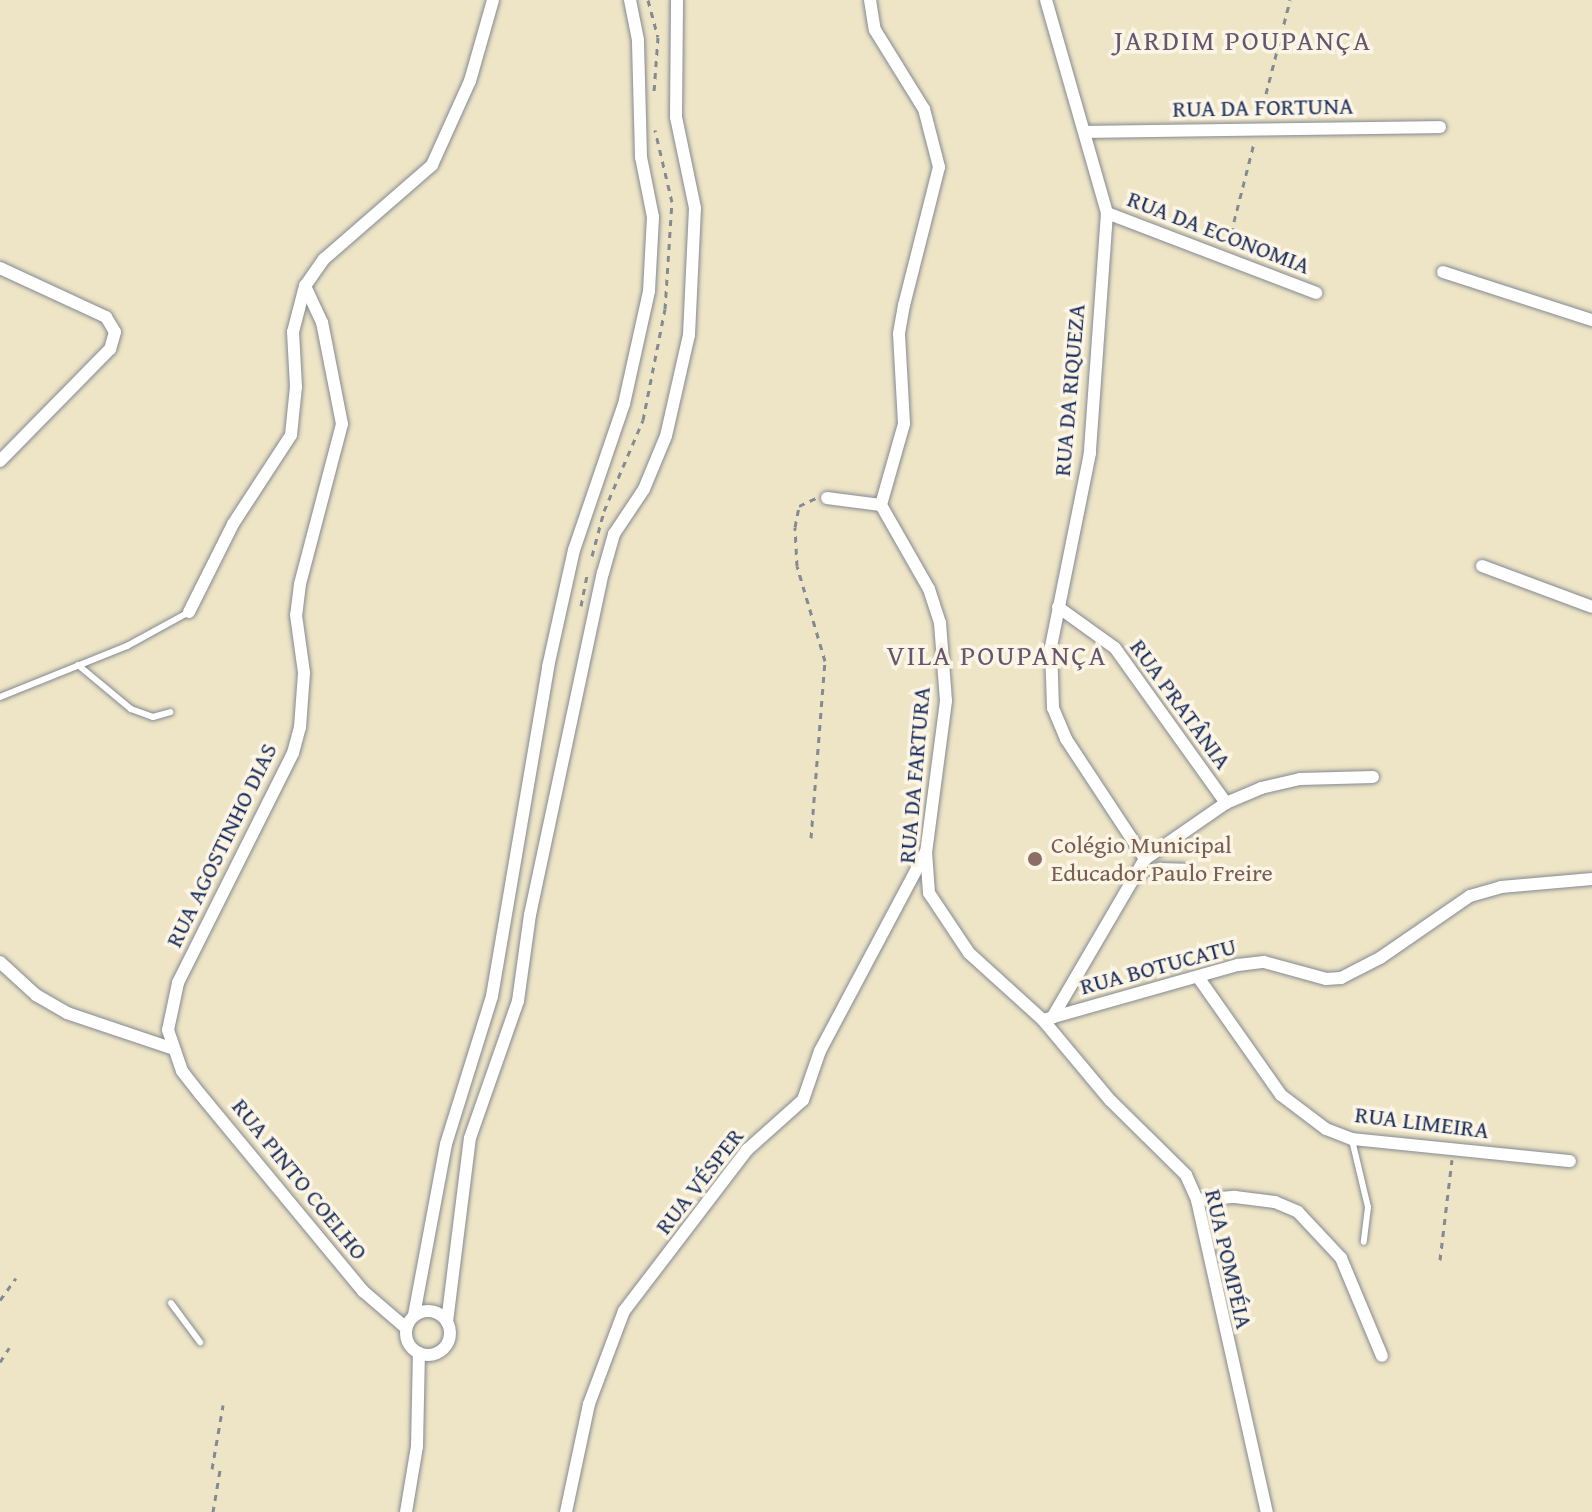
<!DOCTYPE html>
<html>
<head>
<meta charset="utf-8">
<style>
  body { margin:0 }
  #map { position:relative; width:1592px; height:1512px; overflow:hidden; background:#eee5c6; font-family:"Gentium Book Plus",serif }
  div>[style] { position:absolute }
  .path>* { height:3px; margin-top:-1.5px; transform-origin:0; background:repeating-linear-gradient(90deg,#848a92 0 6px,transparent 0 12px) }
  .roads { filter:drop-shadow(0 0 2px #848a92) drop-shadow(0 0 2px #848a92) }
  .service>* { height:6px; margin:-3px; padding:0 3px; transform-origin:3px; border-radius:3px; background:#fff }
  .minor>* { height:12px; margin:-6px; padding:0 6px; transform-origin:6px; border-radius:6px; background:#fff }
  .minor>.ring { margin:-6px; padding:0; box-sizing:content-box; background:none; border:12px solid #fff; border-radius:50% }
  .dots>* { width:22px; height:22px; translate:-50% -50%; box-sizing:border-box; border:4px solid #fcf5e5; border-radius:50% }
  span { translate:-50% -50%; white-space:nowrap; text-align:center; line-height:1.15; -webkit-text-stroke:7px #fcf5e5; paint-order:stroke }
  .street-label { font-size:24px; color:#1b2f5e }
  .education-label { font-size:24px; color:#785e54 }
  .left { translate:0 -50%; text-align:left }
  .quarter-label { font-size:28px; color:#65566f; letter-spacing:2px }
</style>
</head>
<body>
<div id="map">
  <div class="path">
    <div style="left:648px;top:0;width:38px;rotate:75deg"></div>
    <div style="left:658px;top:37px;width:54px;rotate:94.2deg"></div>
    <div style="left:1260px;top:117px;width:121px;rotate:-75.6deg"></div>
    <div style="left:1228px;top:245px;width:105px;rotate:-75.7deg"></div>
    <div style="left:592px;top:556px;width:47px;rotate:-75.1deg"></div>
    <div style="left:604px;top:511px;width:99px;rotate:-66.8deg"></div>
    <div style="left:643px;top:420px;width:113px;rotate:-78.8deg"></div>
    <div style="left:665px;top:309px;width:107px;rotate:-86.3deg"></div>
    <div style="left:672px;top:202px;width:74px;rotate:-103.3deg"></div>
    <div style="left:581px;top:606px;width:36px;rotate:-79deg"></div>
    <div style="left:811px;top:838px;width:178px;rotate:-85.5deg"></div>
    <div style="left:825px;top:661px;width:99px;rotate:-106.4deg"></div>
    <div style="left:797px;top:566px;width:39px;rotate:-93deg"></div>
    <div style="left:795px;top:527px;width:21px;rotate:-79deg"></div>
    <div style="left:799px;top:506px;width:19px;rotate:-25deg"></div>
    <div style="left:1440px;top:1260px;width:101px;rotate:-83.2deg"></div>
    <div style="left:0;top:1300px;width:27px;rotate:-54deg"></div>
    <div style="left:0;top:1362px;width:17px;rotate:-57deg"></div>
    <div style="left:212px;top:1469px;width:65px;rotate:-80.2deg"></div>
    <div style="left:213px;top:1512px;width:43px;rotate:-80.5deg"></div>
  </div>
  <div class="roads">
    <div class="service">
      <div style="left:78px;top:665px;width:69px;rotate:39.7deg"></div>
      <div style="left:131px;top:709px;width:23px;rotate:20deg"></div>
      <div style="left:153px;top:717px;width:18px;rotate:-16deg"></div>
      <div style="left:0;top:697px;width:137px;rotate:-21.9deg"></div>
      <div style="left:127px;top:646px;width:71px;rotate:-28.7deg"></div>
      <div style="left:1138px;top:877px;width:25px;rotate:-27deg"></div>
      <div style="left:1160px;top:866px;width:24px;rotate:2deg"></div>
      <div style="left:1352px;top:1140px;width:69px;rotate:76.6deg"></div>
      <div style="left:1368px;top:1207px;width:35px;rotate:97deg"></div>
      <div style="left:171px;top:1303px;width:49px;rotate:53.4deg"></div>
    </div>
    <div class="minor">
      <div style="left:870px;top:0;width:30px;rotate:81deg"></div>
      <div style="left:875px;top:30px;width:93px;rotate:58.2deg"></div>
      <div style="left:924px;top:109px;width:60px;rotate:75.5deg"></div>
      <div style="left:939px;top:167px;width:142px;rotate:104.2deg"></div>
      <div style="left:904px;top:305px;width:29px;rotate:100deg"></div>
      <div style="left:899px;top:334px;width:90px;rotate:86.8deg"></div>
      <div style="left:904px;top:424px;width:84px;rotate:105.9deg"></div>
      <div style="left:881px;top:505px;width:97px;rotate:60.3deg"></div>
      <div style="left:929px;top:589px;width:36px;rotate:72deg"></div>
      <div style="left:940px;top:623px;width:78px;rotate:85.6deg"></div>
      <div style="left:946px;top:701px;width:152px;rotate:97.5deg"></div>
      <div style="left:926px;top:852px;width:41px;rotate:85.8deg"></div>
      <div style="left:929px;top:893px;width:72px;rotate:56.3deg"></div>
      <div style="left:969px;top:953px;width:100px;rotate:42.2deg"></div>
      <div style="left:1043px;top:1020px;width:104px;rotate:50.1deg"></div>
      <div style="left:1110px;top:1100px;width:107px;rotate:44.6deg"></div>
      <div style="left:1186px;top:1175px;width:27px;rotate:66deg"></div>
      <div style="left:1197px;top:1200px;width:320px;rotate:77.4deg"></div>
      <div style="left:1046px;top:0;width:222px;rotate:74deg"></div>
      <div style="left:1107px;top:213px;width:241px;rotate:94.1deg"></div>
      <div style="left:1090px;top:453px;width:198px;rotate:101.4deg"></div>
      <div style="left:1051px;top:647px;width:61px;rotate:88.1deg"></div>
      <div style="left:1053px;top:708px;width:34px;rotate:67deg"></div>
      <div style="left:1066px;top:739px;width:144px;rotate:56.6deg"></div>
      <div style="left:1086px;top:132px;width:354px;rotate:-0.8deg"></div>
      <div style="left:1107px;top:213px;width:224px;rotate:20.9deg"></div>
      <div style="left:0;top:268px;width:117px;rotate:24.8deg"></div>
      <div style="left:106px;top:317px;width:17px;rotate:59deg"></div>
      <div style="left:115px;top:332px;width:18px;rotate:106deg"></div>
      <div style="left:110px;top:349px;width:157px;rotate:134.5deg"></div>
      <div style="left:1443px;top:272px;width:157px;rotate:17.9deg"></div>
      <div style="left:305px;top:286px;width:40px;rotate:65deg"></div>
      <div style="left:322px;top:322px;width:104px;rotate:78.9deg"></div>
      <div style="left:342px;top:424px;width:165px;rotate:104.7deg"></div>
      <div style="left:300px;top:584px;width:31px;rotate:97deg"></div>
      <div style="left:296px;top:615px;width:59px;rotate:82.1deg"></div>
      <div style="left:304px;top:673px;width:54px;rotate:94.2deg"></div>
      <div style="left:300px;top:727px;width:27px;rotate:105deg"></div>
      <div style="left:293px;top:753px;width:257px;rotate:116.6deg"></div>
      <div style="left:178px;top:983px;width:48px;rotate:102deg"></div>
      <div style="left:168px;top:1030px;width:43px;rotate:71.1deg"></div>
      <div style="left:182px;top:1071px;width:29px;rotate:52deg"></div>
      <div style="left:200px;top:1094px;width:256px;rotate:50.4deg"></div>
      <div style="left:363px;top:1291px;width:57px;rotate:40.7deg"></div>
      <div style="left:827px;top:498px;width:54px;rotate:7.4deg"></div>
      <div style="left:1482px;top:566px;width:117px;rotate:20.4deg"></div>
      <div style="left:1058px;top:607px;width:70px;rotate:35.7deg"></div>
      <div style="left:1115px;top:648px;width:191px;rotate:54.4deg"></div>
      <div style="left:189px;top:612px;width:98px;rotate:-63.4deg"></div>
      <div style="left:233px;top:524px;width:106px;rotate:-56.9deg"></div>
      <div style="left:291px;top:435px;width:48px;rotate:-84.1deg"></div>
      <div style="left:296px;top:387px;width:55px;rotate:-93.1deg"></div>
      <div style="left:293px;top:332px;width:48px;rotate:-75.4deg"></div>
      <div style="left:305px;top:286px;width:33px;rotate:-55deg"></div>
      <div style="left:324px;top:259px;width:143px;rotate:-41deg"></div>
      <div style="left:432px;top:165px;width:92px;rotate:-65.7deg"></div>
      <div style="left:470px;top:81px;width:84px;rotate:-74.1deg"></div>
      <div style="left:0;top:962px;width:49px;rotate:42.5deg"></div>
      <div style="left:36px;top:995px;width:36px;rotate:30deg"></div>
      <div style="left:67px;top:1013px;width:110px;rotate:18.6deg"></div>
      <div style="left:1198px;top:977px;width:144px;rotate:54.9deg"></div>
      <div style="left:1281px;top:1095px;width:56px;rotate:37.1deg"></div>
      <div style="left:1326px;top:1129px;width:28px;rotate:21deg"></div>
      <div style="left:1352px;top:1139px;width:219px;rotate:5.8deg"></div>
      <div style="left:1052px;top:1018px;width:184px;rotate:-59.7deg"></div>
      <div style="left:1145px;top:859px;width:98px;rotate:-34.7deg"></div>
      <div style="left:1226px;top:803px;width:38px;rotate:-23deg"></div>
      <div style="left:1261px;top:788px;width:40px;rotate:-13deg"></div>
      <div style="left:1300px;top:779px;width:73px;rotate:-1.6deg"></div>
      <div style="left:1043px;top:1020px;width:203px;rotate:-15.8deg"></div>
      <div style="left:1238px;top:965px;width:26px;rotate:-7deg"></div>
      <div style="left:1264px;top:962px;width:64px;rotate:15.3deg"></div>
      <div style="left:1326px;top:979px;width:15px;rotate:-4deg"></div>
      <div style="left:1341px;top:978px;width:44px;rotate:-27.1deg"></div>
      <div style="left:1380px;top:958px;width:109px;rotate:-34.6deg"></div>
      <div style="left:1470px;top:896px;width:32px;rotate:-16deg"></div>
      <div style="left:1501px;top:887px;width:91px;rotate:-5deg"></div>
      <div style="left:1197px;top:1200px;width:38px;rotate:-5deg"></div>
      <div style="left:1235px;top:1197px;width:40px;rotate:7.1deg"></div>
      <div style="left:1275px;top:1202px;width:25px;rotate:23deg"></div>
      <div style="left:1298px;top:1212px;width:63px;rotate:46.9deg"></div>
      <div style="left:1341px;top:1258px;width:106px;rotate:67.3deg"></div>
      <div class="ring" style="left:406px;top:1311px;width:32px;height:32px"></div>
      <div style="left:414px;top:1315px;width:174px;rotate:-79.4deg"></div>
      <div style="left:446px;top:1144px;width:155px;rotate:-72.7deg"></div>
      <div style="left:492px;top:996px;width:334px;rotate:-80.3deg"></div>
      <div style="left:548px;top:667px;width:120px;rotate:-77.5deg"></div>
      <div style="left:574px;top:550px;width:154px;rotate:-71.1deg"></div>
      <div style="left:624px;top:404px;width:116px;rotate:-77.5deg"></div>
      <div style="left:649px;top:291px;width:74px;rotate:-86.9deg"></div>
      <div style="left:653px;top:217px;width:61px;rotate:-101.3deg"></div>
      <div style="left:641px;top:157px;width:117px;rotate:-91.5deg"></div>
      <div style="left:638px;top:40px;width:41px;rotate:-101.3deg"></div>
      <div style="left:447px;top:1322px;width:185px;rotate:-82.9deg"></div>
      <div style="left:470px;top:1138px;width:145px;rotate:-70.7deg"></div>
      <div style="left:518px;top:1001px;width:87px;rotate:-82.1deg"></div>
      <div style="left:530px;top:915px;width:350px;rotate:-78deg"></div>
      <div style="left:603px;top:573px;width:41px;rotate:-74.2deg"></div>
      <div style="left:614px;top:534px;width:54px;rotate:-56.3deg"></div>
      <div style="left:644px;top:489px;width:57px;rotate:-67.5deg"></div>
      <div style="left:666px;top:436px;width:104px;rotate:-77.2deg"></div>
      <div style="left:689px;top:335px;width:127px;rotate:-87.3deg"></div>
      <div style="left:695px;top:208px;width:93px;rotate:-101.8deg"></div>
      <div style="left:676px;top:117px;width:117px;rotate:-89.5deg"></div>
      <div style="left:406px;top:1512px;width:67px;rotate:-80.5deg"></div>
      <div style="left:417px;top:1446px;width:93px;rotate:-88.8deg"></div>
      <div style="left:566px;top:1512px;width:110px;rotate:-78deg"></div>
      <div style="left:589px;top:1404px;width:99px;rotate:-69.4deg"></div>
      <div style="left:624px;top:1311px;width:203px;rotate:-52.6deg"></div>
      <div style="left:747px;top:1150px;width:75px;rotate:-41.8deg"></div>
      <div style="left:803px;top:1100px;width:52px;rotate:-70.9deg"></div>
      <div style="left:820px;top:1051px;width:225px;rotate:-62deg"></div>
    </div>
  </div>
  <div class="dots">
    <div style="left:1035px;top:859px;background:#8d6e63"></div>
  </div>
  <div class="street-label">
    <span style="left:1263px;top:107px;rotate:-1deg">RUA DA FORTUNA</span>
    <span style="left:1219px;top:232px;rotate:21deg">RUA DA ECONOMIA</span>
    <span style="left:1069px;top:390px;rotate:-85deg">RUA DA RIQUEZA</span>
    <span style="left:1181px;top:704px;rotate:54deg">RUA PRATÂNIA</span>
    <span style="left:914px;top:775px;rotate:-85deg">RUA DA FARTURA</span>
    <span style="left:221px;top:845px;rotate:-64deg">RUA AGOSTINHO DIAS</span>
    <span style="left:1158px;top:966px;rotate:-15deg">RUA BOTUCATU</span>
    <span style="left:1422px;top:1122px;rotate:7deg">RUA LIMEIRA</span>
    <span style="left:300px;top:1179px;rotate:51deg">RUA PINTO COELHO</span>
    <span style="left:699px;top:1181px;rotate:-52deg">RUA VÉSPER</span>
    <span style="left:1229px;top:1259px;rotate:77deg">RUA POMPÉIA</span>
  </div>
  <div class="education-label">
    <span class="left" style="left:1051px;top:859px">Colégio Municipal<br>Educador Paulo Freire</span>
  </div>
  <div class="quarter-label">
    <span style="left:1243px;top:40px">JARDIM POUPANÇA</span>
    <span style="left:997px;top:655px">VILA POUPANÇA</span>
  </div>
</div>
</body>
</html>
